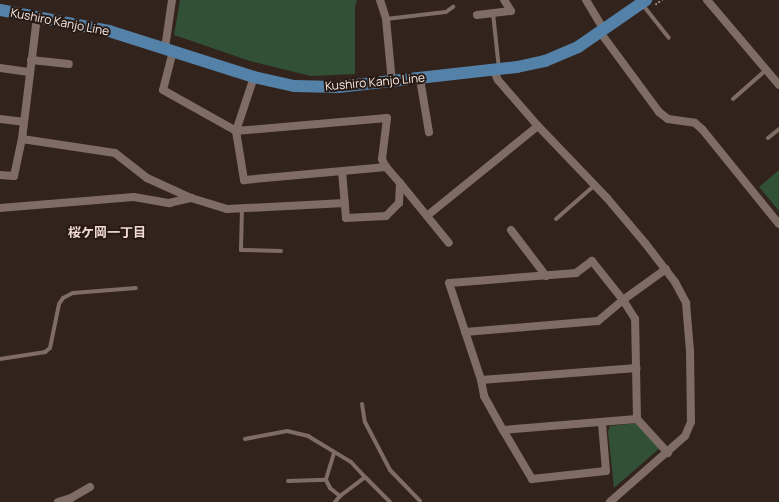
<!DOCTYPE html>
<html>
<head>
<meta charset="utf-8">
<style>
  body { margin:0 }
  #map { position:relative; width:779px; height:502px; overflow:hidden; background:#33231d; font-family:Manrope,"Noto Sans JP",sans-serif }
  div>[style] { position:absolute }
  .green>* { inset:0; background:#315035 }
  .path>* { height:1.5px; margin-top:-0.75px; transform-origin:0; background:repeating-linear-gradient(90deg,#978984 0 2px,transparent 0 4px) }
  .lane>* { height:4px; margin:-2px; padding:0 2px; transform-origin:2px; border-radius:2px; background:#7e6c65 }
  .street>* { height:8px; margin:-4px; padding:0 4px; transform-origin:4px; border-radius:4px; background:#7e6c65 }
  .primary>* { height:12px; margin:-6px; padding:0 6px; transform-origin:6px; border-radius:6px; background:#5381a8 }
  span { translate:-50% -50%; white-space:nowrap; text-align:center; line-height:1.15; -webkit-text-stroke:4px #291a14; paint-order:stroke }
  .street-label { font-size:12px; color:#f7ece8 }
  .neighbourhood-label { font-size:13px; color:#f0dad2; font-weight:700 }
</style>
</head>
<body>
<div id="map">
  <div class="green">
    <div style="clip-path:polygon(180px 0,357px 0,355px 6px,355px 74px,311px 76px,250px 61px,174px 35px)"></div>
    <div style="clip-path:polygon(779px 170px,779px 211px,759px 187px)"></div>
    <div style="clip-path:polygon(637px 423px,660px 448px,614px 488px,608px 432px,610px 426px)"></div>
  </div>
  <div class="path">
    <div style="left:655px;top:5px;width:9px;rotate:-36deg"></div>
  </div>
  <div class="lane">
    <div style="left:642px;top:4px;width:43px;rotate:51.5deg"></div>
    <div style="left:493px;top:13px;width:56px;rotate:83.9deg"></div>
    <div style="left:386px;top:19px;width:60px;rotate:-6.7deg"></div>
    <div style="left:446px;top:12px;width:9px;rotate:-36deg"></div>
    <div style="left:733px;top:99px;width:44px;rotate:-41.3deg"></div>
    <div style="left:768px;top:138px;width:14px;rotate:-39deg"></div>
    <div style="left:242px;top:208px;width:42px;rotate:91.4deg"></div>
    <div style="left:241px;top:250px;width:40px;rotate:1.4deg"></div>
    <div style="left:556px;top:219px;width:52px;rotate:-41.1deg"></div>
    <div style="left:0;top:359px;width:46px;rotate:-8.8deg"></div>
    <div style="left:45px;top:352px;width:6px;rotate:-39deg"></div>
    <div style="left:50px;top:348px;width:45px;rotate:-78.4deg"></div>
    <div style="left:59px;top:304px;width:7px;rotate:-56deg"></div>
    <div style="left:63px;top:298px;width:11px;rotate:-27deg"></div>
    <div style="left:73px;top:293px;width:63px;rotate:-4.5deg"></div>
    <div style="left:362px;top:404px;width:18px;rotate:81deg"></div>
    <div style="left:365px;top:422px;width:54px;rotate:62.5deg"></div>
    <div style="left:390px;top:470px;width:43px;rotate:45.9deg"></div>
    <div style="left:245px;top:439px;width:43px;rotate:-10.8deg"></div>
    <div style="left:287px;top:431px;width:22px;rotate:13deg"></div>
    <div style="left:308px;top:436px;width:50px;rotate:31.2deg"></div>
    <div style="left:351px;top:462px;width:21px;rotate:47deg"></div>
    <div style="left:334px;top:453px;width:28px;rotate:107deg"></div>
    <div style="left:326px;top:480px;width:9px;rotate:63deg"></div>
    <div style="left:330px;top:488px;width:13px;rotate:39deg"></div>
    <div style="left:288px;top:481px;width:38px;rotate:-2deg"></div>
    <div style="left:335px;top:502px;width:8px;rotate:-50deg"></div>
    <div style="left:340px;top:496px;width:31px;rotate:-37deg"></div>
    <div style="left:365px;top:477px;width:35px;rotate:45deg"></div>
  </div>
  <div class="street">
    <div style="left:380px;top:0;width:20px;rotate:72deg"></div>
    <div style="left:386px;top:19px;width:63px;rotate:84.6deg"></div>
    <div style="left:586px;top:0;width:35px;rotate:59deg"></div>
    <div style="left:707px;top:0;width:111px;rotate:49.7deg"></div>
    <div style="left:477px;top:15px;width:34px;rotate:-7deg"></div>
    <div style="left:511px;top:11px;width:13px;rotate:-122deg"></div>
    <div style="left:600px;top:32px;width:99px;rotate:53.6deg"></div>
    <div style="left:659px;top:112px;width:11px;rotate:38deg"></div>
    <div style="left:668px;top:119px;width:27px;rotate:8deg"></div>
    <div style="left:695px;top:123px;width:9px;rotate:41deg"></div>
    <div style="left:702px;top:129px;width:122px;rotate:51deg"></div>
    <div style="left:165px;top:48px;width:49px;rotate:-81.7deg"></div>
    <div style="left:173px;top:51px;width:40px;rotate:104.4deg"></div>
    <div style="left:163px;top:90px;width:84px;rotate:29.3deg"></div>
    <div style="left:236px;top:131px;width:50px;rotate:80.7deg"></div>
    <div style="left:244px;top:180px;width:143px;rotate:-5.2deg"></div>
    <div style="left:386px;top:167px;width:9px;rotate:-117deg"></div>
    <div style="left:382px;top:159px;width:41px;rotate:-83deg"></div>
    <div style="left:387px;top:118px;width:152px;rotate:175.1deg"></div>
    <div style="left:236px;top:131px;width:57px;rotate:-71.6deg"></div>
    <div style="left:31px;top:60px;width:38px;rotate:6deg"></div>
    <div style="left:0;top:68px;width:29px;rotate:8deg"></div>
    <div style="left:493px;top:69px;width:12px;rotate:66deg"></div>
    <div style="left:498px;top:80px;width:61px;rotate:49deg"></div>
    <div style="left:538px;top:126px;width:100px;rotate:46.2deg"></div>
    <div style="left:607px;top:198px;width:59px;rotate:49.8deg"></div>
    <div style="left:645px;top:243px;width:49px;rotate:52.4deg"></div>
    <div style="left:675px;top:282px;width:24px;rotate:62deg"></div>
    <div style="left:686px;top:303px;width:48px;rotate:85.2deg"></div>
    <div style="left:690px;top:351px;width:71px;rotate:89.2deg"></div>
    <div style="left:691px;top:422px;width:15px;rotate:113deg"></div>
    <div style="left:685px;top:436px;width:100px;rotate:138.7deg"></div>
    <div style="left:420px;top:79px;width:54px;rotate:80.4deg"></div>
    <div style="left:0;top:119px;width:23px;rotate:7deg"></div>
    <div style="left:22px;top:139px;width:94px;rotate:8.6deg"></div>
    <div style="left:115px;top:153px;width:41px;rotate:38deg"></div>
    <div style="left:147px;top:178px;width:48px;rotate:24.4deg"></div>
    <div style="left:191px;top:198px;width:38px;rotate:17deg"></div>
    <div style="left:227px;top:209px;width:118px;rotate:-2.9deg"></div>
    <div style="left:342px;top:171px;width:47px;rotate:85.1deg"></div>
    <div style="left:346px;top:218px;width:40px;rotate:-2.9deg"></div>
    <div style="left:386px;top:216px;width:18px;rotate:-45deg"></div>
    <div style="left:399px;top:203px;width:20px;rotate:-87deg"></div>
    <div style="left:400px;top:183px;width:21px;rotate:-131deg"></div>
    <div style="left:0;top:175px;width:14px;rotate:4deg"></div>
    <div style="left:14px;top:176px;width:38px;rotate:-78deg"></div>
    <div style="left:22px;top:139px;width:124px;rotate:-83deg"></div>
    <div style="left:400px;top:183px;width:77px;rotate:50.8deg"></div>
    <div style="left:0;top:208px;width:134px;rotate:-4.7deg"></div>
    <div style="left:134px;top:197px;width:36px;rotate:10deg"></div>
    <div style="left:169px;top:203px;width:23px;rotate:-13deg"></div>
    <div style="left:428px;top:215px;width:141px;rotate:-39deg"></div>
    <div style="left:511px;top:230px;width:58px;rotate:52.7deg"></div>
    <div style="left:465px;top:332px;width:133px;rotate:-4.7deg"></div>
    <div style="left:598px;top:321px;width:33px;rotate:-40deg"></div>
    <div style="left:623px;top:300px;width:53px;rotate:-35.8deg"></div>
    <div style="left:481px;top:380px;width:156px;rotate:-4.4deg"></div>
    <div style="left:637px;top:419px;width:46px;rotate:47.6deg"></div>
    <div style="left:503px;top:430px;width:134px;rotate:-4.7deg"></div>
    <div style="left:637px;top:419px;width:100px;rotate:-91.1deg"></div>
    <div style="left:635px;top:319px;width:22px;rotate:-122deg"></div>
    <div style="left:623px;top:300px;width:50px;rotate:-128.5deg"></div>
    <div style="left:592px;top:261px;width:20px;rotate:143deg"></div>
    <div style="left:576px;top:273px;width:127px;rotate:175.5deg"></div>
    <div style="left:449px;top:283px;width:102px;rotate:71.7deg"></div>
    <div style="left:481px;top:380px;width:16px;rotate:79deg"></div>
    <div style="left:484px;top:396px;width:39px;rotate:61deg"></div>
    <div style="left:503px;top:430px;width:57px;rotate:59.4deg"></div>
    <div style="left:532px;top:479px;width:74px;rotate:-6.2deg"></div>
    <div style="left:606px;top:471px;width:48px;rotate:-94.8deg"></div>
    <div style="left:58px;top:502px;width:14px;rotate:-17deg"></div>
    <div style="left:71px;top:498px;width:22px;rotate:-30deg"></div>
  </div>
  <div class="primary">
    <div style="left:0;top:10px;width:111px;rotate:10.9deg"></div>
    <div style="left:109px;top:31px;width:152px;rotate:17.6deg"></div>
    <div style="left:254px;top:77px;width:41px;rotate:12.7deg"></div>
    <div style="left:294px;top:86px;width:44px;rotate:1.3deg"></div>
    <div style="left:338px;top:87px;width:180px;rotate:-6.4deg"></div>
    <div style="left:517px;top:67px;width:29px;rotate:-12deg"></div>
    <div style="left:545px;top:61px;width:36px;rotate:-23deg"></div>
    <div style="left:578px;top:47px;width:83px;rotate:-34.7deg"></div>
  </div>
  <div class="street-label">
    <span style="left:60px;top:22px;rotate:11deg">Kushiro Kanjo Line</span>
    <span style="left:375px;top:82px;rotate:-5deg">Kushiro Kanjo Line</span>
  </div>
  <div class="neighbourhood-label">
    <span style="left:107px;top:232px">桜ケ岡一丁目</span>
  </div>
</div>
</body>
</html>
